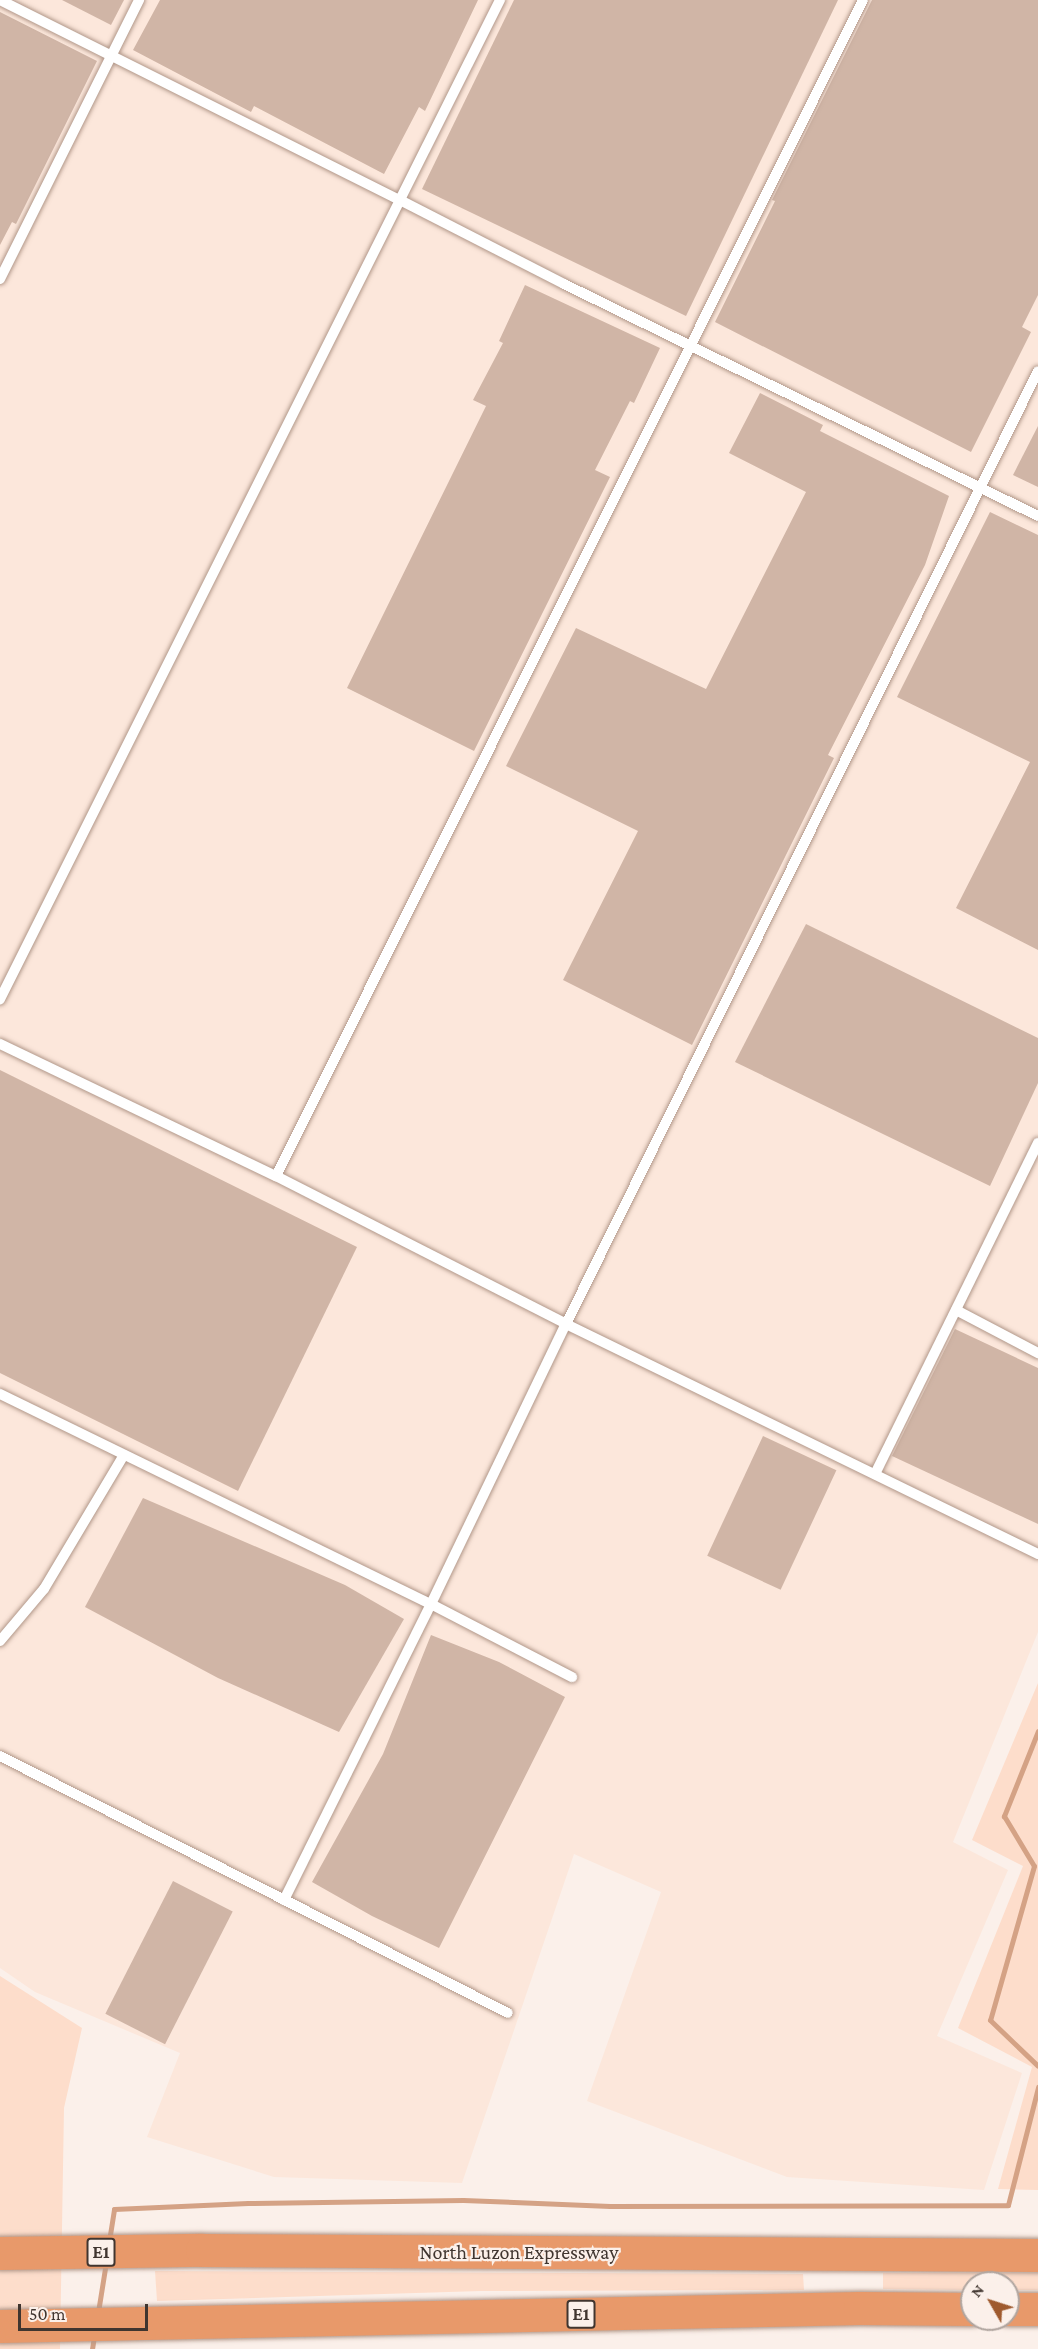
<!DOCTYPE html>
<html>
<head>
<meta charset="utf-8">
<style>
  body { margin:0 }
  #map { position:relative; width:1038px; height:2349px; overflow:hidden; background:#fbf0ea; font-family:"Crimson Pro",serif }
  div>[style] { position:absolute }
  .built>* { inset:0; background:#fce7db }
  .green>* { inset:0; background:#fdddcb }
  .stream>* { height:5px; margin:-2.5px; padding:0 2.5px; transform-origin:2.5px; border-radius:2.5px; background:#d4a285 }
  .building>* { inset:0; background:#d0b5a6; transform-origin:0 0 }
  .roads { filter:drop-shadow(0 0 2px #b19789) drop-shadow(0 0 2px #b19789) }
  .lane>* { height:10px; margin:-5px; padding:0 5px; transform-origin:5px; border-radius:5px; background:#fff }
  .highway>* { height:33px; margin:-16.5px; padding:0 16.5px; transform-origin:16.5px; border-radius:16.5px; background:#e8996a }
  span { translate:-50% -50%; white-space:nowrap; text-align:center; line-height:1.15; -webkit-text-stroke:4.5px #fbf0ea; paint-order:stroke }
  .shield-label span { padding:2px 4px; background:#fbf0ea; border:2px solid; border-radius:4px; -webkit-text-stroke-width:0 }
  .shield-label { font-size:18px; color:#40352f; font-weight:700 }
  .street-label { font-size:20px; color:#40352f }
  .north { position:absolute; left:960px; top:2271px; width:60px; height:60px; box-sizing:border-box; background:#fbf0ea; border:2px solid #b0a59f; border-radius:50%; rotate:309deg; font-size:16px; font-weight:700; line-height:24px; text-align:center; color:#40352f }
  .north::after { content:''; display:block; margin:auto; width:21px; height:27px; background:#9f5a2e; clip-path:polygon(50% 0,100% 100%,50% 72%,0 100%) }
  .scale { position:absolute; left:18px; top:2304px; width:130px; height:27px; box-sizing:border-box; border:3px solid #40352f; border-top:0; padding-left:8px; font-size:18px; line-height:21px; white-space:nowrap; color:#40352f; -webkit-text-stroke:4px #fbf0ea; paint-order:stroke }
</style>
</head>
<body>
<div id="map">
  <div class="built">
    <div style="clip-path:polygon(0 0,1038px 0,1038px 1632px,953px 1842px,1008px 1870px,937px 2036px,1022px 2073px,984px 2190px,787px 2177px,587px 2101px,661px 1892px,574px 1854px,462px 2183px,274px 2177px,147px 2137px,180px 2053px,35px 1992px,0 1968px)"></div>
  </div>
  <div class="green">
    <div style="clip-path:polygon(1038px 1683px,1038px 2190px,998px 2189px,1032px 2067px,958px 2028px,1023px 1866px,972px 1840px)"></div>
    <div style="clip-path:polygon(0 1976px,82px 2028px,64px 2108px,60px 2349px,0 2349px)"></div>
    <div style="clip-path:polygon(155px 2271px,803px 2274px,804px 2290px,481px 2291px,157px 2301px)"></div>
    <div style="clip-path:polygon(883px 2273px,1038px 2273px,1038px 2290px,1008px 2290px,1008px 2283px,972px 2283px,972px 2290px,883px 2289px)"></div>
  </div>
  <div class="stream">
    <div style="left:1038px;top:1731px;width:92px;rotate:111.8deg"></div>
    <div style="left:1004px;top:1816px;width:58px;rotate:59deg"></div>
    <div style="left:1034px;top:1866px;width:160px;rotate:105.9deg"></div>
    <div style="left:990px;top:2020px;width:66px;rotate:43.8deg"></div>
    <div style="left:109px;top:2241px;width:32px;rotate:-81deg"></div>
    <div style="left:114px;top:2209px;width:134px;rotate:-2.6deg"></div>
    <div style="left:248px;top:2203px;width:215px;rotate:-0.8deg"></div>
    <div style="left:463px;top:2200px;width:147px;rotate:2.3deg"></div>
    <div style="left:610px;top:2206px;width:398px;rotate:-0.1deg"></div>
    <div style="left:1008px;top:2205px;width:122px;rotate:-75.7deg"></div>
    <div style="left:98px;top:2312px;width:51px;rotate:-80.9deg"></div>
    <div style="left:92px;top:2349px;width:13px;rotate:-81deg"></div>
  </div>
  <div class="building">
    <div style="clip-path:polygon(62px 0,124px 0,111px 25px)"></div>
    <div style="clip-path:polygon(160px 0,478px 0,425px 111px,419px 107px,384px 174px,254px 106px,251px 112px,133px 50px)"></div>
    <div style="clip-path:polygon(514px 0,838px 0,686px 316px,422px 189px)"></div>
    <div style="clip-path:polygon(872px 0,1038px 0,1038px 295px,1022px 327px,1031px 332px,971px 452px,715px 322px,775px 201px,772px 200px)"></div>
    <div style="clip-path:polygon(0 12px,97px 61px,16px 224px,12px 222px,0 245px)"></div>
    <div style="clip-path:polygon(525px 285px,660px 348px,634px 403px,630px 401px,595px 470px,610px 477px,474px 751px,347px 688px,486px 406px,473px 400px,503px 343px,499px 341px)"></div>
    <div style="clip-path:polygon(760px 393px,823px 425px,820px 431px,949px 496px,925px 565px,828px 755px,834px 758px,692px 1045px,563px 980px,638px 831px,506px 766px,576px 628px,706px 689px,806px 492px,729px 453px)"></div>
    <div style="clip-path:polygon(1038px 426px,1038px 487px,1013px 475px)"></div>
    <div style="clip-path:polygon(990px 512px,1038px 535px,1038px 950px,956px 908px,1030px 762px,897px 697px)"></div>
    <div style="clip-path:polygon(806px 924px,1038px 1038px,1038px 1083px,990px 1186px,735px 1062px)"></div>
    <div style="clip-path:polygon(0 1070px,357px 1247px,238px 1491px,0 1373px)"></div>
    <div style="clip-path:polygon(955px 1329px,1038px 1368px,1038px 1524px,892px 1456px)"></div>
    <div style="left:763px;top:1436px;width:81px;height:132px;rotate:25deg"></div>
    <div style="clip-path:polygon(143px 1498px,345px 1585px,404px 1619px,339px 1732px,218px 1678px,85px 1607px)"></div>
    <div style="clip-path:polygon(431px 1635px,499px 1662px,565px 1697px,439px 1948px,372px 1916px,312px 1882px,383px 1754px)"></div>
    <div style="left:173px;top:1881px;width:67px;height:149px;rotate:27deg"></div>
  </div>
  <div class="roads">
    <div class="lane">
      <div style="left:0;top:0;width:447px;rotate:26.6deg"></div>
      <div style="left:400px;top:200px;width:894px;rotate:116.59deg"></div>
      <div style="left:500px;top:0;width:224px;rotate:116.6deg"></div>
      <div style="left:400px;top:200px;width:184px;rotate:27.1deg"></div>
      <div style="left:564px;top:284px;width:528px;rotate:26.08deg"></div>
      <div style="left:0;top:279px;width:312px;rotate:-63.5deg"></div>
      <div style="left:0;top:1044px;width:306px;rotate:25.6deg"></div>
      <div style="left:276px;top:1176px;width:326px;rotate:27deg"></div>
      <div style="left:566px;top:1324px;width:525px;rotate:25.98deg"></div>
      <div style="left:276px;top:1176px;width:1314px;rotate:-63.47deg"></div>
      <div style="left:956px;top:1310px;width:93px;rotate:27.7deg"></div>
      <div style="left:0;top:1394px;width:479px;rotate:26deg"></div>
      <div style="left:431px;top:1604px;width:311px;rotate:-64.3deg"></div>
      <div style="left:566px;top:1324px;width:1063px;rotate:-63.65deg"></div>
      <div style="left:875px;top:1474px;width:369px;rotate:-63.8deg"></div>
      <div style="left:0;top:1641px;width:68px;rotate:-49.8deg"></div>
      <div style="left:44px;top:1589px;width:156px;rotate:-59.2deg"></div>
      <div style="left:0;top:1756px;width:569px;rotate:26.84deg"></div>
      <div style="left:284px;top:1900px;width:330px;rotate:-63.6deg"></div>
      <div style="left:431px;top:1604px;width:159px;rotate:27.4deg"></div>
    </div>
    <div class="highway">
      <div style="left:0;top:2253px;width:202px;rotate:-0.9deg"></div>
      <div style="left:202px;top:2250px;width:836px;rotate:0.34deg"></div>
      <div style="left:1008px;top:2309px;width:30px"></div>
      <div style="left:0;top:2326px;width:860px;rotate:-1.2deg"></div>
      <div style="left:860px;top:2308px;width:112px;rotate:0.5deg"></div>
    </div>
  </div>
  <div class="shield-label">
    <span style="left:101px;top:2252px">E1</span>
    <span style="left:581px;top:2314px">E1</span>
  </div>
  <div class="street-label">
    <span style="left:519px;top:2252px">North Luzon Expressway</span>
  </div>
  <div class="north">N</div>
  <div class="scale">50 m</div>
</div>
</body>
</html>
